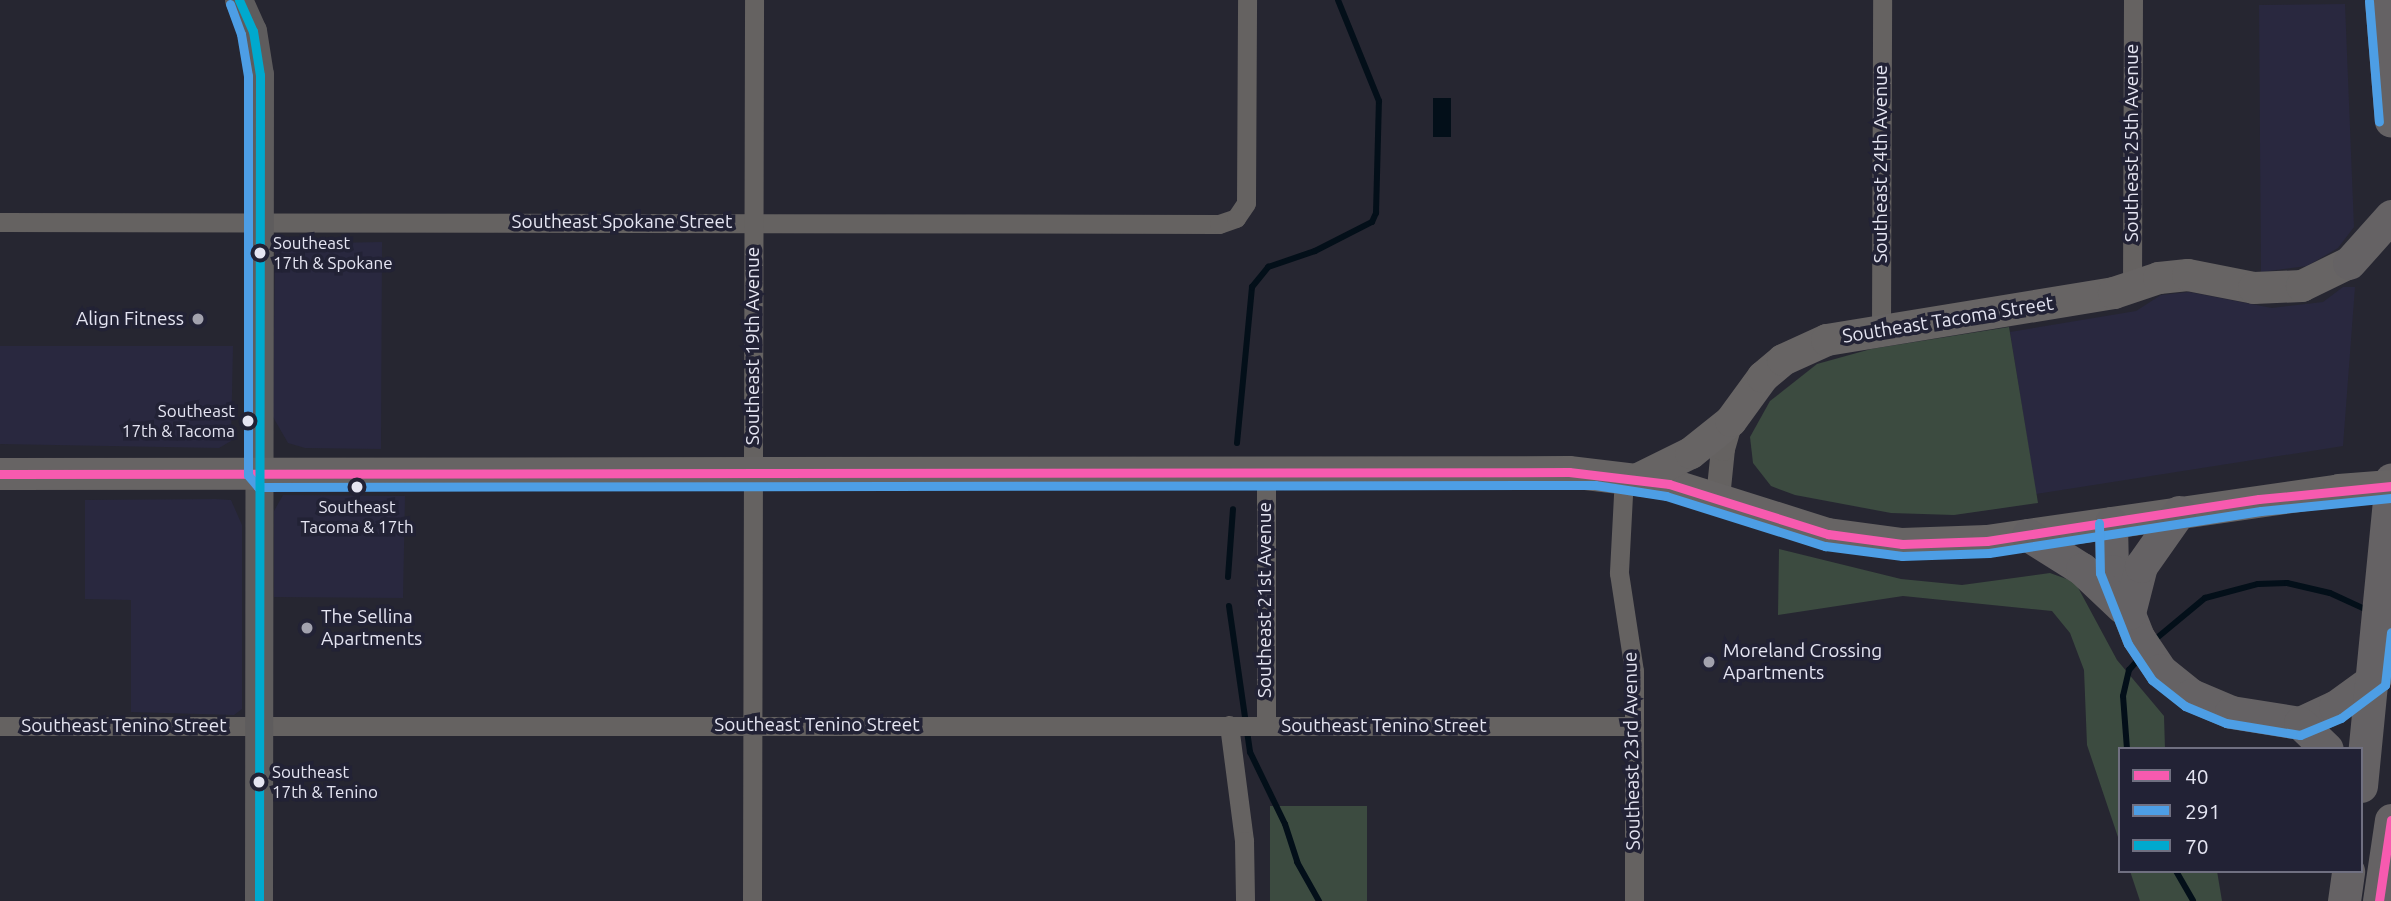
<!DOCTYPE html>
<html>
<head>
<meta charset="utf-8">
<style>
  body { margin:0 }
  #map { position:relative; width:2391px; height:901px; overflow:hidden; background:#262631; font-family:Ubuntu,sans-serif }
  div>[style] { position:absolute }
  .built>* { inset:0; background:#29283f }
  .green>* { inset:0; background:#3c4b40; transform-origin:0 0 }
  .water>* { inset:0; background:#030f19; transform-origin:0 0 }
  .stream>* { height:6px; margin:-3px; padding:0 3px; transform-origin:3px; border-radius:3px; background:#030f19 }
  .minor>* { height:19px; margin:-9.5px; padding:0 9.5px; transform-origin:9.5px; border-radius:9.5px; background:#656261 }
  .tertiary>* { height:24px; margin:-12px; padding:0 12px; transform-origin:12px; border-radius:12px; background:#656261 }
  .secondary>* { height:28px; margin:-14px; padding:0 14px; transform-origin:14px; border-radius:14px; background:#5e5c5d }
  .primary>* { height:32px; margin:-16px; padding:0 16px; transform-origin:16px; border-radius:16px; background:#676464 }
  .trunk>* { height:33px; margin:-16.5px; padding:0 16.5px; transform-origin:16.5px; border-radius:16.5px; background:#656264 }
  .primary-bridge>* { height:32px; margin:-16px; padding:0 16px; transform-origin:16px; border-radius:16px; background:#676464 }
  .bus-1>* { height:9px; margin:-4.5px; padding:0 4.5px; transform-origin:4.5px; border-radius:4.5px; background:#f75aaf }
  .bus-2>* { height:9px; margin:-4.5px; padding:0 4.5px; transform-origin:4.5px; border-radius:4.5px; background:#4d9ee5 }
  .bus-3>* { height:9px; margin:-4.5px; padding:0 4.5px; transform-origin:4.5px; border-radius:4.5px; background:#00a9ce }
  .dots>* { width:19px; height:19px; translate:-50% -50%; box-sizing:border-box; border:4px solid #222235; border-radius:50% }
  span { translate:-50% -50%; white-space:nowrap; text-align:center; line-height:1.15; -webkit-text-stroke:7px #222235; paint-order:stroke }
  .bus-label { font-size:17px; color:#e5e5f2 }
  .left { translate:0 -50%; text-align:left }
  .right { translate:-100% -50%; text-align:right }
  .street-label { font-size:19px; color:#e5e5f2 }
  .poi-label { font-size:19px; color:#e5e5f2 }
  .legend { position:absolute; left:2118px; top:747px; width:245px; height:126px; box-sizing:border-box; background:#222235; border:2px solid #707081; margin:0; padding:9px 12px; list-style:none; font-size:21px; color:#e5e5f2 }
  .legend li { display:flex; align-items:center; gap:14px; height:35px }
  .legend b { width:35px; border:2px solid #707081 }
</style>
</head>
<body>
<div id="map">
  <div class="built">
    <div style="clip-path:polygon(2345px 4px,2354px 227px,2338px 248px,2307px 266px,2261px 272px,2259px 5px)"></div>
    <div style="clip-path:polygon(382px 242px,381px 449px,305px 448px,288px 443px,273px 417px,275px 244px)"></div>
    <div style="clip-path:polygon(2343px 287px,2355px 287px,2343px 446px,2036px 494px,2010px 332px,2136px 311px,2161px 295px,2189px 292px,2272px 308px,2323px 302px)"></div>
    <div style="clip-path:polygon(0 346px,233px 346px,231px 441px,219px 448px,0 444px)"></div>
    <div style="clip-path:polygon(283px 495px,405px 496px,403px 598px,274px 597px,274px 511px)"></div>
    <div style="clip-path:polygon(216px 499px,231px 500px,242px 525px,242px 709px,234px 715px,131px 712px,131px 600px,85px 599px,85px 500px)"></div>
  </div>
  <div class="green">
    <div style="clip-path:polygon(2009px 327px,2038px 503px,1954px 515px,1891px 513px,1795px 495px,1771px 486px,1753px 463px,1750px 437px,1770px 401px,1817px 364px,1871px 349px)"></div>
    <div style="clip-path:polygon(1779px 549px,1901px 579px,1962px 585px,2050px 573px,2075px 582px,2117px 660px,2164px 716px,2165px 749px,2120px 749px,2120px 843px,2087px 745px,2084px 670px,2070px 633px,2052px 611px,1903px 596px,1778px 615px)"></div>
    <div style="left:1270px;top:806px;width:97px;height:95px"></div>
    <div style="clip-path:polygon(2130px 871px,2217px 871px,2222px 901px,2140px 901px)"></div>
  </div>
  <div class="water">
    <div style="left:1433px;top:98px;width:18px;height:39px"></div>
  </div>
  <div class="stream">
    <div style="left:1237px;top:443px;width:157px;rotate:-84.5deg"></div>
    <div style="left:1252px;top:287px;width:26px;rotate:-51deg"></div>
    <div style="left:1268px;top:267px;width:50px;rotate:-18.8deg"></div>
    <div style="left:1315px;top:251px;width:64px;rotate:-27deg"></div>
    <div style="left:1372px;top:222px;width:10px;rotate:-66deg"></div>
    <div style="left:1376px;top:213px;width:112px;rotate:-88.5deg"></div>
    <div style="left:1379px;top:101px;width:109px;rotate:-112.1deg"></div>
    <div style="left:1228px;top:577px;width:68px;rotate:-85.8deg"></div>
    <div style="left:1229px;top:606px;width:148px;rotate:81.8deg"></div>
    <div style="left:1250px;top:752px;width:80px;rotate:64.1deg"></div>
    <div style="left:1285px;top:824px;width:40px;rotate:72deg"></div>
    <div style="left:1297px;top:862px;width:45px;rotate:60.6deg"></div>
    <div style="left:2152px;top:642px;width:69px;rotate:-39.7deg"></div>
    <div style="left:2205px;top:598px;width:55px;rotate:-14.8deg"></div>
    <div style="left:2258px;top:584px;width:29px;rotate:-2deg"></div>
    <div style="left:2287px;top:583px;width:44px;rotate:13.1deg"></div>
    <div style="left:2330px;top:593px;width:41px;rotate:24.7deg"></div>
    <div style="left:2127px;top:749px;width:53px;rotate:-94.3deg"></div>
    <div style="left:2123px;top:696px;width:27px;rotate:-77deg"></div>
    <div style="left:2129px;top:670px;width:15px;rotate:-48deg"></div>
    <div style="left:2176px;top:871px;width:34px;rotate:60deg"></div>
  </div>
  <div class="minor">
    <div style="left:0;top:222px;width:1219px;rotate:0.09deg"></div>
    <div style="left:1219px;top:224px;width:18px;rotate:-19deg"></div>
    <div style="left:1236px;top:218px;width:18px;rotate:-56deg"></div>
    <div style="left:1246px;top:203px;width:203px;rotate:-89.7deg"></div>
    <div style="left:2132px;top:287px;width:287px;rotate:-89.8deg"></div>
    <div style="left:1881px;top:328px;width:328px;rotate:-89.8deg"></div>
    <div style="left:1266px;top:473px;width:253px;rotate:90deg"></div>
    <div style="left:1624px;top:476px;width:97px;rotate:93deg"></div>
    <div style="left:1619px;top:573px;width:99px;rotate:81.3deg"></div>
    <div style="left:1634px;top:671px;width:230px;rotate:90deg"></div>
    <div style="left:1229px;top:725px;width:117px;rotate:82.6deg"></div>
    <div style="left:1244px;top:841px;width:60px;rotate:89deg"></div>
    <div style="left:0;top:726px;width:1634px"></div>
    <div style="left:752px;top:901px;width:901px;rotate:-89.87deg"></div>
  </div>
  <div class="tertiary">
    <div style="left:1718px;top:498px;width:49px;rotate:-84.2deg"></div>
    <div style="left:1723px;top:449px;width:29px;rotate:-74deg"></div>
  </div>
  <div class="secondary">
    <div style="left:239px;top:0;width:34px;rotate:66deg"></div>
    <div style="left:253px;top:31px;width:45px;rotate:81deg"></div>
    <div style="left:260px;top:75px;width:826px;rotate:90.07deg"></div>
  </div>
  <div class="primary">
    <div style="left:0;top:474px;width:1569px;rotate:-0.07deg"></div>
    <div style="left:1569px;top:472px;width:101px;rotate:6.8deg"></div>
    <div style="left:1669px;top:484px;width:167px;rotate:17.5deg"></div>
    <div style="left:1828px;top:534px;width:75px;rotate:7.7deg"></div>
    <div style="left:1902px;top:544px;width:85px;rotate:-2deg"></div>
    <div style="left:1987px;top:541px;width:356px;rotate:-8.2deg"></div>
    <div style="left:1640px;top:478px;width:57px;rotate:-26.1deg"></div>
    <div style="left:1691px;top:453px;width:51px;rotate:-38.7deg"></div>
    <div style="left:1731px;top:421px;width:54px;rotate:-54deg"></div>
    <div style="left:1763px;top:377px;width:26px;rotate:-40deg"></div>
    <div style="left:1783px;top:360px;width:48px;rotate:-24.4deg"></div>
    <div style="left:1827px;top:340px;width:291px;rotate:-9.3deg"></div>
    <div style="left:2114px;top:293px;width:47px;rotate:-18.4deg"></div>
    <div style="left:2159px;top:278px;width:29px;rotate:-6deg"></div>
    <div style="left:2188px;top:275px;width:67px;rotate:11.1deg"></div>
    <div style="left:2254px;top:288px;width:48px;rotate:-2.4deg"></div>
    <div style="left:2302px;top:286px;width:52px;rotate:-26.1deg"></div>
  </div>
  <div class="trunk">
    <div style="left:2381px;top:0;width:121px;rotate:85.3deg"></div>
    <div style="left:2349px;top:263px;width:63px;rotate:-48.2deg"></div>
    <div style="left:2111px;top:523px;width:48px;rotate:88.8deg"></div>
    <div style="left:2112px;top:571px;width:71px;rotate:68.5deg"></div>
    <div style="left:2138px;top:637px;width:40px;rotate:56deg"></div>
    <div style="left:2160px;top:670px;width:40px;rotate:39deg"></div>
    <div style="left:2191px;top:695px;width:43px;rotate:23deg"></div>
    <div style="left:2231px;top:712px;width:70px;rotate:9.1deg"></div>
    <div style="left:2300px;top:723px;width:38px;rotate:-25deg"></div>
    <div style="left:2335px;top:707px;width:49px;rotate:-35.9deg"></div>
    <div style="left:2028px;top:535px;width:64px;rotate:32.2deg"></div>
    <div style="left:2082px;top:569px;width:55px;rotate:43.5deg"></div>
    <div style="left:2129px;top:613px;width:49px;rotate:-75.7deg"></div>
    <div style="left:2141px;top:566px;width:66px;rotate:-54.9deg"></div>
    <div style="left:2300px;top:723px;width:37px;rotate:44deg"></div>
    <div style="left:2361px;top:786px;width:308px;rotate:-84.4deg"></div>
    <div style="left:2344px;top:901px;width:30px;rotate:-82deg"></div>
    <div style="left:2379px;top:901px;width:82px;rotate:-81.6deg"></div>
  </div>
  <div class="primary-bridge">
    <div style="left:2339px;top:490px;width:52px;rotate:-4.4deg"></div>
  </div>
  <div class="bus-1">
    <div style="left:0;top:474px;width:1569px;rotate:-0.07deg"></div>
    <div style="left:1569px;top:472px;width:101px;rotate:6.8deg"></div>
    <div style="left:1669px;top:484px;width:167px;rotate:17.5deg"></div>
    <div style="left:1828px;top:534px;width:75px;rotate:7.7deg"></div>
    <div style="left:1902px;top:544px;width:85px;rotate:-2deg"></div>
    <div style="left:1987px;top:541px;width:275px;rotate:-8.8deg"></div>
    <div style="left:2259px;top:499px;width:133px;rotate:-5.6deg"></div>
    <div style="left:2379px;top:901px;width:82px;rotate:-81.6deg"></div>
  </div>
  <div class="bus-2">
    <div style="left:2369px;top:1px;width:121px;rotate:85.3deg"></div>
    <div style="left:230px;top:4px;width:32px;rotate:70deg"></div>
    <div style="left:241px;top:34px;width:43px;rotate:80.5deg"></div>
    <div style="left:248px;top:76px;width:399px;rotate:90deg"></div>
    <div style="left:248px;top:475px;width:16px;rotate:50deg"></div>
    <div style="left:258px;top:487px;width:1337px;rotate:-0.09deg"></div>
    <div style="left:1595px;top:485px;width:72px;rotate:8.8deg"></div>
    <div style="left:1666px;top:496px;width:167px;rotate:17.5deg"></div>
    <div style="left:1825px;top:546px;width:78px;rotate:7.4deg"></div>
    <div style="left:1902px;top:556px;width:87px;rotate:-2deg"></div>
    <div style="left:1989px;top:553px;width:275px;rotate:-8.8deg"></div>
    <div style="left:2261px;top:511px;width:131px;rotate:-5.7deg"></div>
    <div style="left:2099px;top:523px;width:50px;rotate:88.9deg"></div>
    <div style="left:2100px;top:573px;width:76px;rotate:68.5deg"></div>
    <div style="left:2128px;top:644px;width:43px;rotate:56.3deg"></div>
    <div style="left:2152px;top:680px;width:42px;rotate:38.2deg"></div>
    <div style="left:2185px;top:706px;width:44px;rotate:22.5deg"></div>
    <div style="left:2226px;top:723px;width:75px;rotate:9.2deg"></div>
    <div style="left:2300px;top:735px;width:44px;rotate:-22.5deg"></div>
    <div style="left:2341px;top:718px;width:55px;rotate:-36.9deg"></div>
    <div style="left:2385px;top:685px;width:53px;rotate:-83.5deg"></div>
  </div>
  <div class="bus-3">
    <div style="left:239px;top:0;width:34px;rotate:66deg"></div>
    <div style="left:253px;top:31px;width:45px;rotate:81deg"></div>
    <div style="left:260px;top:75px;width:826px;rotate:90.07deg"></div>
  </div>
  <div class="dots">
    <div style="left:260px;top:253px;background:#e5e5f2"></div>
    <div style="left:198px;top:319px;background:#a2a2ae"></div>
    <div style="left:248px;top:421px;background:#e5e5f2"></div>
    <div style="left:357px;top:487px;background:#e5e5f2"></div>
    <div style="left:307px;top:628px;background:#a2a2ae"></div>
    <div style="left:1709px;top:662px;background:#a2a2ae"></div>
    <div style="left:259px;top:782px;background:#e5e5f2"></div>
  </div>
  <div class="bus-label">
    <span class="left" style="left:273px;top:253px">Southeast<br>17th &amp; Spokane</span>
    <span class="right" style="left:235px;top:421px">Southeast<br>17th &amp; Tacoma</span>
    <span style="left:357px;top:517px">Southeast<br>Tacoma &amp; 17th</span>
    <span class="left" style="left:272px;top:782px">Southeast<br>17th &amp; Tenino</span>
  </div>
  <div class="street-label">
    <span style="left:2132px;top:143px;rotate:-90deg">Southeast 25th Avenue</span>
    <span style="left:1881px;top:164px;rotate:-90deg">Southeast 24th Avenue</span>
    <span style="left:622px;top:222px">Southeast Spokane Street</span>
    <span style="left:1948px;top:320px;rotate:-9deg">Southeast Tacoma Street</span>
    <span style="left:753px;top:346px;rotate:-90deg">Southeast 19th Avenue</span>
    <span style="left:1265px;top:600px;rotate:-90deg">Southeast 21st Avenue</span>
    <span style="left:817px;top:725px">Southeast Tenino Street</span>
    <span style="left:124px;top:726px">Southeast Tenino Street</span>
    <span style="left:1384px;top:726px">Southeast Tenino Street</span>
    <span style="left:1632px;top:751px;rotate:-91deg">Southeast 23rd Avenue</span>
  </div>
  <div class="poi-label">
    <span class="right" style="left:184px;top:319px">Align Fitness</span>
    <span class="left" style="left:321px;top:628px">The Sellina<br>Apartments</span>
    <span class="left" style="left:1723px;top:662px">Moreland Crossing<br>Apartments</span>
  </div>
  <ul class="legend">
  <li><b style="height:9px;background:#f75aaf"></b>40</li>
  <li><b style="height:9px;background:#4d9ee5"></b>291</li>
  <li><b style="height:9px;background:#00a9ce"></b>70</li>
  </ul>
</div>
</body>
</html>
